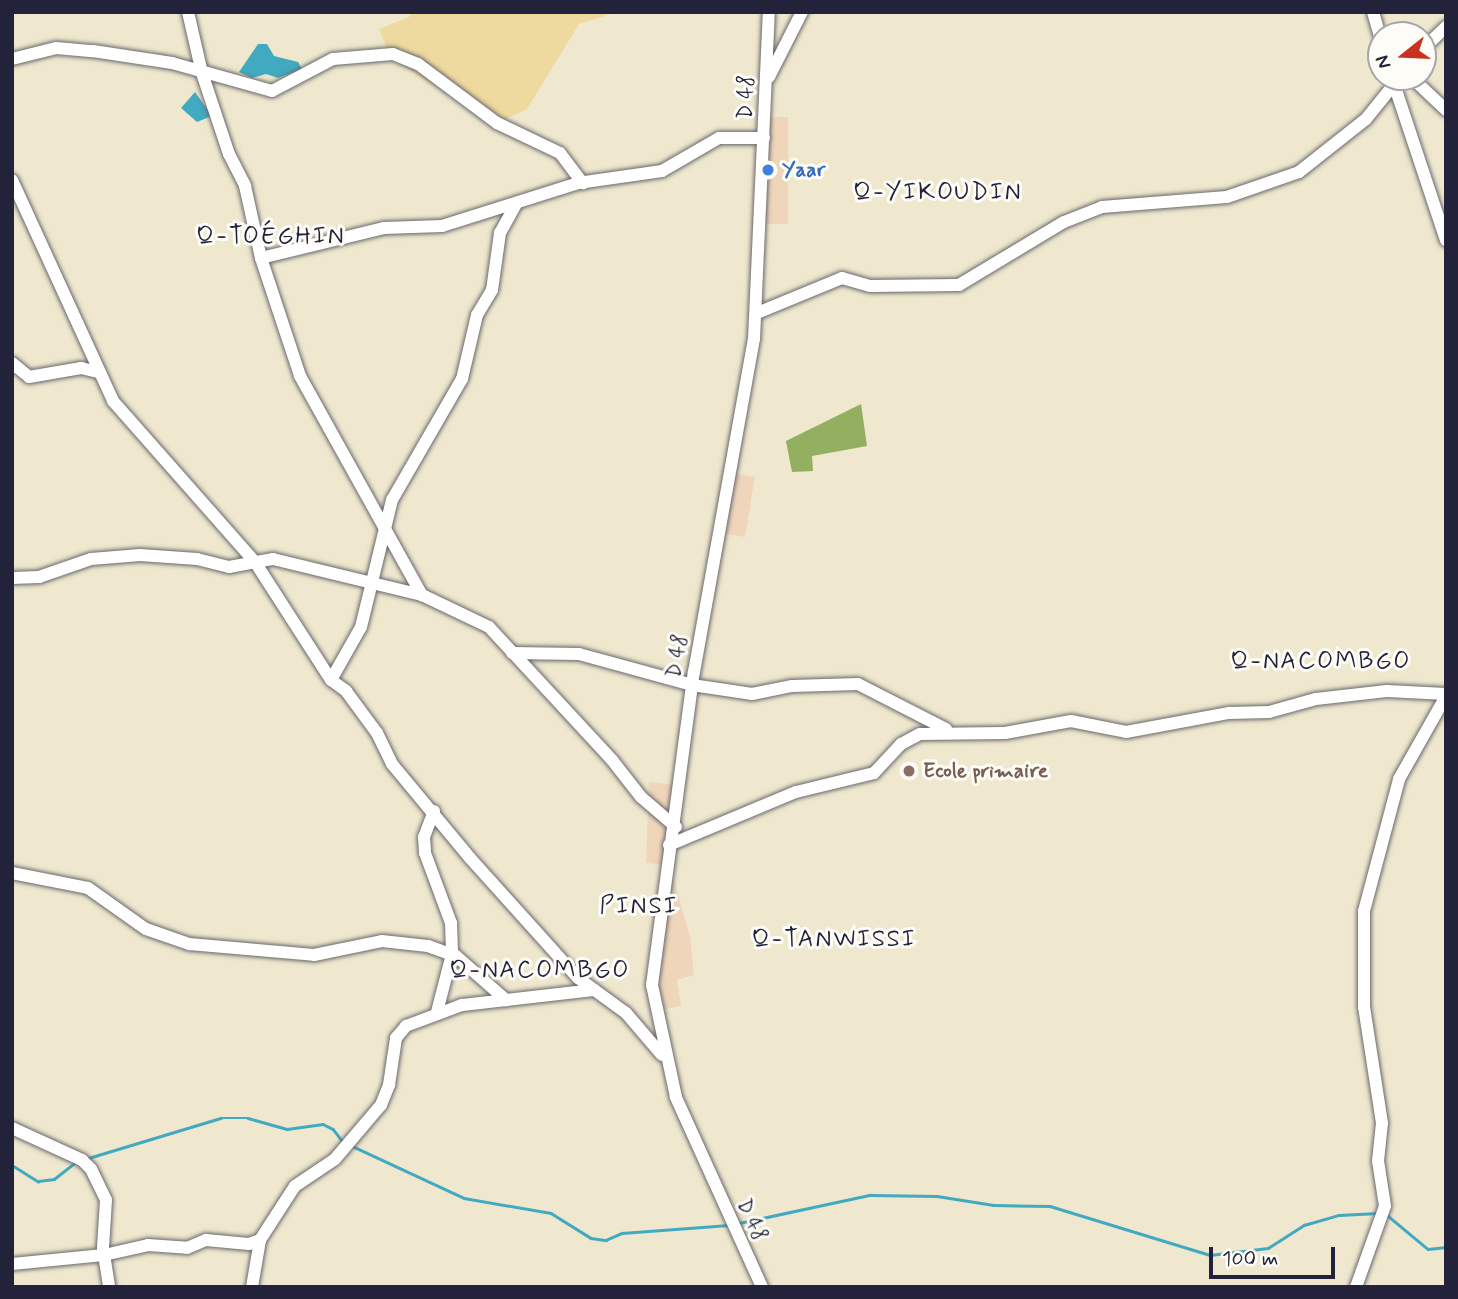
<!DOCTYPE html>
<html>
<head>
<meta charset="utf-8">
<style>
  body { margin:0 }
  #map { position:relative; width:1458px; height:1299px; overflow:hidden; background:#efe8ce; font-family:Mynerve,sans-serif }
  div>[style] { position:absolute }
  .built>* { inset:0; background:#efd6bb; transform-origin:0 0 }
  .forest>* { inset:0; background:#93af60 }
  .sand>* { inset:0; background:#eeda9e }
  .water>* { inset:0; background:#41aac1 }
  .stream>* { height:2.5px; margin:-1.25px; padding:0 1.25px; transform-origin:1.25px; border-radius:1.25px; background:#41aac1 }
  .roads { filter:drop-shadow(0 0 2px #6a676e) drop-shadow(0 0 2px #6a676e) }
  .minor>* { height:12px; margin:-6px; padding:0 6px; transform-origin:6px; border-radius:6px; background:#fff }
  .dots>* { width:19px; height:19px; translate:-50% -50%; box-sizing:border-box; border:4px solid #fdfcf7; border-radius:50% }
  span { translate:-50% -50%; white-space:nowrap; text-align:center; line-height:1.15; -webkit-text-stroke:6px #fdfcf7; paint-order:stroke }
  .street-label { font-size:21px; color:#22223b }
  .shop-label { font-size:21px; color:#366cbe; font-weight:700 }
  .left { translate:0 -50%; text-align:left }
  .education-label { font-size:21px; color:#785e54; font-weight:700 }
  .quarter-label { font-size:24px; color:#22223b; letter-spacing:2px }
  .frame { position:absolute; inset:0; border:14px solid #22223b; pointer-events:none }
  .north { position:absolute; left:1367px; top:21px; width:70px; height:70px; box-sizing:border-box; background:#fdfcf7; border:2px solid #a5a5ac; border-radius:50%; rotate:252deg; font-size:19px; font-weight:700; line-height:28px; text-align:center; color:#22223b }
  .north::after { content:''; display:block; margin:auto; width:24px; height:32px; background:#c8321e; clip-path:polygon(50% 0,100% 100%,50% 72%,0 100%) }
  .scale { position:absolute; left:1209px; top:1247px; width:126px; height:32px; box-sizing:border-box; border:4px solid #22223b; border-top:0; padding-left:9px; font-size:21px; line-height:24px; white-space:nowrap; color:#22223b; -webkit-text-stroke:5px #fdfcf7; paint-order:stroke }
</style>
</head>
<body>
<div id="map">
  <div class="built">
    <div style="left:764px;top:117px;width:24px;height:107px"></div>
    <div style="left:731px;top:473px;width:24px;height:61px;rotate:9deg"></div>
    <div style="clip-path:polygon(649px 782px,677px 785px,666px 865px,646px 863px)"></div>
    <div style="clip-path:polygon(663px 881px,675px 883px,690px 937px,694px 975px,677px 980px,681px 1006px,656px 1011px)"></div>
  </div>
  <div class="forest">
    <div style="clip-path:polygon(861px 404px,867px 446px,812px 456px,813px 471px,792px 472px,786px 441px)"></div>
  </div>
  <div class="sand">
    <div style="clip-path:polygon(411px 12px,617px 12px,579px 24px,527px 109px,497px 123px,459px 94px,428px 82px,391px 58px,379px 29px,409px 17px)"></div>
  </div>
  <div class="water">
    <div style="clip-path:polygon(258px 44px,267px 44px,274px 56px,298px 62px,302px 69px,278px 78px,266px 74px,252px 78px,239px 72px)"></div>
    <div style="clip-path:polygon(195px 92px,212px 116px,197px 122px,181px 108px)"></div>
  </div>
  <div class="stream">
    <div style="left:352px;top:1146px;width:123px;rotate:24.9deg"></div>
    <div style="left:464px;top:1198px;width:88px;rotate:9.8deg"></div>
    <div style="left:551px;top:1213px;width:47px;rotate:32deg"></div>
    <div style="left:591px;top:1238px;width:15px;rotate:8deg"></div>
    <div style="left:606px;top:1240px;width:17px;rotate:-24deg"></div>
    <div style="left:622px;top:1233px;width:107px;rotate:-4.3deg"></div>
    <div style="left:85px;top:1159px;width:142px;rotate:-16.8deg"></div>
    <div style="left:221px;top:1118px;width:27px"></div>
    <div style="left:248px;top:1118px;width:41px;rotate:15.8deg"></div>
    <div style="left:287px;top:1129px;width:36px;rotate:-8deg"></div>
    <div style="left:323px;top:1124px;width:11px;rotate:27deg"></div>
    <div style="left:333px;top:1129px;width:16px;rotate:52deg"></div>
    <div style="left:12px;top:1165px;width:31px;rotate:32deg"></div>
    <div style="left:38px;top:1181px;width:16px;rotate:-7deg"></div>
    <div style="left:54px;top:1179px;width:28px;rotate:-38deg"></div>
    <div style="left:1387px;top:1215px;width:53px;rotate:39.7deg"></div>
    <div style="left:1428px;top:1249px;width:18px;rotate:-6deg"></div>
    <div style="left:739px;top:1223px;width:134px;rotate:-12.1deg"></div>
    <div style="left:870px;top:1195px;width:67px;rotate:0.9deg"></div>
    <div style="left:937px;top:1196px;width:57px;rotate:9.1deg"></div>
    <div style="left:993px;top:1205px;width:57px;rotate:1deg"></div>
    <div style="left:1050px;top:1206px;width:167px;rotate:17deg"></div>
    <div style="left:1210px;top:1255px;width:58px;rotate:-6.9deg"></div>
    <div style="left:1268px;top:1248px;width:43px;rotate:-32.6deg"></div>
    <div style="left:1304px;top:1225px;width:36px;rotate:-16deg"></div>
    <div style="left:1339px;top:1215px;width:39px;rotate:-3deg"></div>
  </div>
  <div class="roads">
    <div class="minor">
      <div style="left:188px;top:12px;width:63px;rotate:77.1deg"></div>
      <div style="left:202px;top:73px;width:85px;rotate:71.6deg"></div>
      <div style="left:229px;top:154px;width:36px;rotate:63deg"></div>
      <div style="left:245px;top:186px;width:74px;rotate:77.5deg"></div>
      <div style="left:261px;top:258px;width:124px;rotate:71.7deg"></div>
      <div style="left:300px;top:376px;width:251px;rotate:60.9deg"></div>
      <div style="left:1373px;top:12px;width:29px;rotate:74deg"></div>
      <div style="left:1423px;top:49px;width:32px;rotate:-44deg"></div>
      <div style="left:12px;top:59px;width:45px;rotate:-14deg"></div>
      <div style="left:56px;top:48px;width:37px;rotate:5deg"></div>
      <div style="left:93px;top:51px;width:80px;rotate:8.6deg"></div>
      <div style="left:172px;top:63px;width:104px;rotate:15.6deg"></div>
      <div style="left:272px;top:91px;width:69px;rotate:-27.7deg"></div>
      <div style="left:333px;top:59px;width:60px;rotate:-4.8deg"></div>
      <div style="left:393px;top:54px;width:27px;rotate:22deg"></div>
      <div style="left:418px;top:64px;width:99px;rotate:36.8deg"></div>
      <div style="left:497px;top:123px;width:70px;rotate:25.5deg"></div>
      <div style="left:560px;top:153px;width:38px;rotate:53deg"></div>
      <div style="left:769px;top:77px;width:73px;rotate:-63.1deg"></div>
      <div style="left:1411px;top:77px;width:48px;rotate:43.3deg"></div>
      <div style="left:1393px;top:81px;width:168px;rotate:71.6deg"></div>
      <div style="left:12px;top:180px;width:243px;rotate:65.4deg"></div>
      <div style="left:113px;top:401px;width:215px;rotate:48.6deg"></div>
      <div style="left:255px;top:562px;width:140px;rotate:57.2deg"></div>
      <div style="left:331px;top:680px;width:19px;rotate:36deg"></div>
      <div style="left:346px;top:691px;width:52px;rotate:53.6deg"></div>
      <div style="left:377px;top:733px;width:34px;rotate:64deg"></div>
      <div style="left:392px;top:764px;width:122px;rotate:50.3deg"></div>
      <div style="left:470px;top:858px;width:161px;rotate:48deg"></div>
      <div style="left:578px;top:978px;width:59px;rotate:36.1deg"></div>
      <div style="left:626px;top:1013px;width:55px;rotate:49.4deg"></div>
      <div style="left:261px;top:258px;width:127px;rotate:-13.7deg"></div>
      <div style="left:384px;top:228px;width:58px;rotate:-2deg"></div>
      <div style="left:442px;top:226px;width:143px;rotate:-17.5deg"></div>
      <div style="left:578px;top:183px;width:85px;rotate:-8.1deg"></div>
      <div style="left:662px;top:171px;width:66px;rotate:-30.1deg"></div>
      <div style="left:719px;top:138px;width:45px"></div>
      <div style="left:757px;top:313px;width:92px;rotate:-22.4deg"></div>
      <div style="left:842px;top:278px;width:29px;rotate:16deg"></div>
      <div style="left:870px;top:286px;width:89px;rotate:-0.6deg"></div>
      <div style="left:959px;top:285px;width:122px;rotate:-31deg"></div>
      <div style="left:1064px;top:222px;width:41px;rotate:-21.5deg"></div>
      <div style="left:1102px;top:207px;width:125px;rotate:-4.6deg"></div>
      <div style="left:1227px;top:197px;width:76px;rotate:-19.1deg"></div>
      <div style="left:1299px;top:172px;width:85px;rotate:-38.3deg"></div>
      <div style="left:1366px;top:119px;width:54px;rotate:-51deg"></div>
      <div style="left:12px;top:363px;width:22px;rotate:39deg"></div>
      <div style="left:29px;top:377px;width:53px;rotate:-9.8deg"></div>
      <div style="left:81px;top:368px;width:17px;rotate:13deg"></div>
      <div style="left:12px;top:578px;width:27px;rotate:-2deg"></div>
      <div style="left:39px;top:577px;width:55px;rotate:-19.1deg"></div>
      <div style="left:91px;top:559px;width:49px;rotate:-4.7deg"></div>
      <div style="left:140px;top:555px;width:57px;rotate:4deg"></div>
      <div style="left:197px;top:559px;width:33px;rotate:14deg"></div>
      <div style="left:229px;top:567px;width:45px;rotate:-10.3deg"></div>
      <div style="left:273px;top:559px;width:153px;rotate:13.6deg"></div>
      <div style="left:422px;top:595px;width:74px;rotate:25.5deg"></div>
      <div style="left:489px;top:627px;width:181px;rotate:47.2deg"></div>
      <div style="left:612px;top:760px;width:47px;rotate:51.9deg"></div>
      <div style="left:641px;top:797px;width:46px;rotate:40.6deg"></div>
      <div style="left:512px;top:653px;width:67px;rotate:0.9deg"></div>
      <div style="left:579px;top:654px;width:117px;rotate:15.3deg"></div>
      <div style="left:692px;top:685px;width:61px;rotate:8.5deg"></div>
      <div style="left:752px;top:694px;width:41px;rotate:-11.3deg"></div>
      <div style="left:792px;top:686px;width:66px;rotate:-1.7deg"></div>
      <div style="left:858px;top:684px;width:99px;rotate:27.1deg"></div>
      <div style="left:331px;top:680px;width:61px;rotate:-60.5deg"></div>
      <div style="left:361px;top:627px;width:131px;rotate:-76.3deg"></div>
      <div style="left:392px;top:500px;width:140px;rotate:-60deg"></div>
      <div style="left:462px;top:379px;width:66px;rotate:-76.8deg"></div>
      <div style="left:477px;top:315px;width:29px;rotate:-59deg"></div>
      <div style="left:492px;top:290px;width:58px;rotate:-82deg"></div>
      <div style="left:500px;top:233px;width:33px;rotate:-61deg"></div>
      <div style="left:434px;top:811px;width:28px;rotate:111deg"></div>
      <div style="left:424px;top:837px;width:16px;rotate:86deg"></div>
      <div style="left:425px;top:853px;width:75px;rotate:69.6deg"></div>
      <div style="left:451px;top:923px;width:31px;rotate:88deg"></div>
      <div style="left:452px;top:954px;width:60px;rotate:104.5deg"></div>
      <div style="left:669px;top:845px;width:138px;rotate:-22.7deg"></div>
      <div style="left:796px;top:792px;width:80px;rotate:-13.7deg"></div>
      <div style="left:874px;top:773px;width:40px;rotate:-47deg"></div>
      <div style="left:901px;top:744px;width:21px;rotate:-28deg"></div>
      <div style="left:920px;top:734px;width:85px;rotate:-0.7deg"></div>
      <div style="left:1005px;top:733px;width:67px;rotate:-10.3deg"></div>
      <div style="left:1071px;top:721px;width:56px;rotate:11.3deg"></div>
      <div style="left:1126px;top:732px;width:105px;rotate:-10.5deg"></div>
      <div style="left:1229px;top:713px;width:40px;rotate:-1.4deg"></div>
      <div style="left:1269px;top:712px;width:49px;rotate:-15.5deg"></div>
      <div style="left:1316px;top:699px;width:71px;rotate:-6.4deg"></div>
      <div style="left:1387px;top:691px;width:59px;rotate:2.9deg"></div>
      <div style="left:12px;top:873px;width:77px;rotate:11.2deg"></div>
      <div style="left:88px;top:888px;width:71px;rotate:35.3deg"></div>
      <div style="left:146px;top:929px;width:46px;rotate:19.2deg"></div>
      <div style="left:189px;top:944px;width:125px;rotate:5deg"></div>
      <div style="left:314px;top:955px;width:69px;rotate:-11.6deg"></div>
      <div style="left:382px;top:941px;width:46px;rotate:6.2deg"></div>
      <div style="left:428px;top:946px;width:30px;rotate:20deg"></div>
      <div style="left:456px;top:956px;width:67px;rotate:41.3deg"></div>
      <div style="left:12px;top:1128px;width:77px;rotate:24.6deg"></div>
      <div style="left:82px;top:1160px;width:13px;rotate:45deg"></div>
      <div style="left:91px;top:1169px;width:34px;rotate:64deg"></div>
      <div style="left:106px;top:1200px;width:48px;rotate:93.6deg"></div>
      <div style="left:103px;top:1248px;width:39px;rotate:81deg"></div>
      <div style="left:12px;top:1264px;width:92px;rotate:-5.6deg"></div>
      <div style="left:104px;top:1255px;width:45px;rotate:-12.8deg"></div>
      <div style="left:148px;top:1245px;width:39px;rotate:4deg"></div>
      <div style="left:187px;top:1248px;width:21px;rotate:-23deg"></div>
      <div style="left:206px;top:1240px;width:43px;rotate:5.3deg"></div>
      <div style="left:249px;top:1244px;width:12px;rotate:-20deg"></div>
      <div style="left:260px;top:1240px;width:64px;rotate:-57.1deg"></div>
      <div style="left:295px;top:1186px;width:48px;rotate:-34deg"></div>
      <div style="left:335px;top:1159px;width:71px;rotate:-49.6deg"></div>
      <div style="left:381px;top:1105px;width:22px;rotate:-68deg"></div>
      <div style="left:389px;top:1085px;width:48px;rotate:-81.5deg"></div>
      <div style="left:396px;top:1038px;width:16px;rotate:-50deg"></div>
      <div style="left:406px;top:1026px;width:60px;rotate:-20.6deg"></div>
      <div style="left:462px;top:1005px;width:133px;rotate:-6.5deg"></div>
      <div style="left:252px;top:1287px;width:48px;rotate:-80.3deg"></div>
      <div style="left:762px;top:1287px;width:209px;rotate:-114.4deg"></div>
      <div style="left:676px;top:1097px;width:115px;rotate:-102.1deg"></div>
      <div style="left:652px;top:985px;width:316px;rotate:-82.4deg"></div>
      <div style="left:694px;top:672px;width:338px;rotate:-79.8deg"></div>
      <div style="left:754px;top:339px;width:327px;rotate:-87.4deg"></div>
      <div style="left:1356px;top:1287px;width:86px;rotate:-70.3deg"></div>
      <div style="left:1385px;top:1206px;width:46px;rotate:-98.8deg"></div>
      <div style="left:1378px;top:1161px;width:38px;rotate:-84deg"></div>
      <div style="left:1382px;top:1123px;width:117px;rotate:-98.8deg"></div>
      <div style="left:1364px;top:1007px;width:96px;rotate:-90deg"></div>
      <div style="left:1364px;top:911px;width:137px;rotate:-75.1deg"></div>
      <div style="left:1399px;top:779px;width:95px;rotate:-60.5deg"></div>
    </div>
  </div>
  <div class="dots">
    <div style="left:768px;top:170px;background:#3f7fe0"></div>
    <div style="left:909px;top:771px;background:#8d6e63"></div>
  </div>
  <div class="street-label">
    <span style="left:746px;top:97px;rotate:-88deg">D 48</span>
    <span style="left:677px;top:656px;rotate:-80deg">D 48</span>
    <span style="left:752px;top:1220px;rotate:65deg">D 48</span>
  </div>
  <div class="shop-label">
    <span class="left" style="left:782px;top:170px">Yaar</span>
  </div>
  <div class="education-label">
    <span class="left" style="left:923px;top:771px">Ecole primaire</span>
  </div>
  <div class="quarter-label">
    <span style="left:938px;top:193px">Q-YIKOUDIN</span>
    <span style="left:271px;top:237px">Q-TOÉGHIN</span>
    <span style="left:1321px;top:662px">Q-NACOMBGO</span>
    <span style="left:639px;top:907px">PINSI</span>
    <span style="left:834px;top:940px">Q-TANWISSI</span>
    <span style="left:540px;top:971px">Q-NACOMBGO</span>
  </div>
  <div class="frame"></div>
  <div class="north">N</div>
  <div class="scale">100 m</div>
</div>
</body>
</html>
